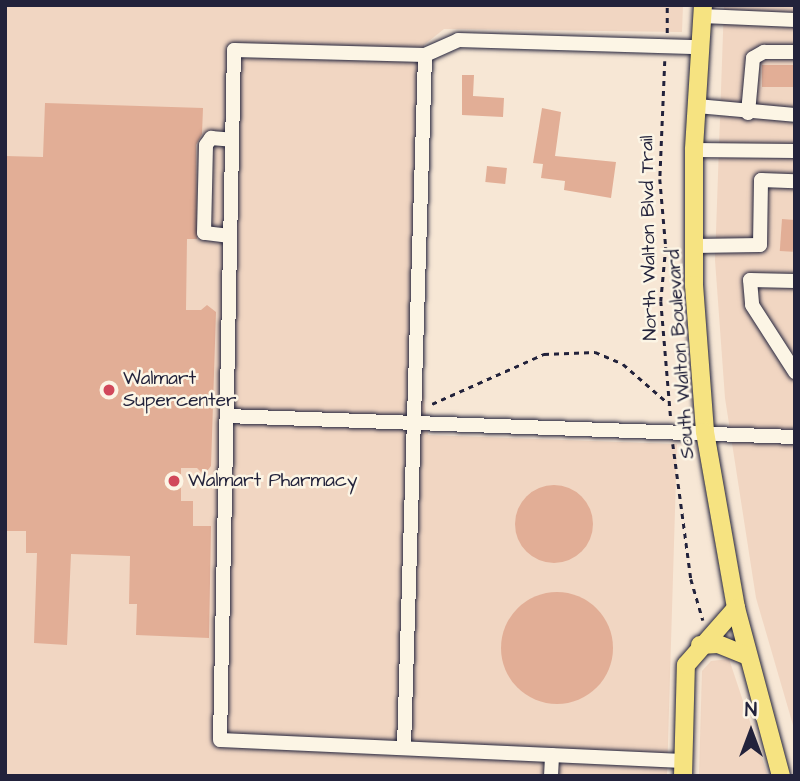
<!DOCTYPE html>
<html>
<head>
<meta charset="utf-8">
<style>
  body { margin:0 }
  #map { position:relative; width:800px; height:781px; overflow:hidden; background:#f7e7d5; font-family:"Architects Daughter",sans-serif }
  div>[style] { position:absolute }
  .built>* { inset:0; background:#f1d6c2 }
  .building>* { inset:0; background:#e2ae96; transform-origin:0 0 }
  .round { border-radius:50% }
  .path>* { height:2.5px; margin-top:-1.25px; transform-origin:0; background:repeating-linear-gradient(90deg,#22223b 0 5px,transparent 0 10px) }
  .roads { filter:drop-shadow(0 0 2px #22223b) drop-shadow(0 0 2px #22223b) }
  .minor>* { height:14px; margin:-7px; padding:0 7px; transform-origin:7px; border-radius:7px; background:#fcf5e5 }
  .major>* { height:18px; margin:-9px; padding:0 9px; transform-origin:9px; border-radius:9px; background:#f6e381 }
  .dots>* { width:19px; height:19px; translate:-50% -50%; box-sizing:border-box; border:4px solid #fcf5e5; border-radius:50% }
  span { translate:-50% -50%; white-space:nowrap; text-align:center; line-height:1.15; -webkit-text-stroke:5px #fcf5e5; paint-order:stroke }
  .street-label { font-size:19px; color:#22223b }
  .poi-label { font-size:19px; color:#22223b }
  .left { translate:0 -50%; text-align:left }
  .frame { position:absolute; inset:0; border:7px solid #22223b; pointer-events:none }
  .north { position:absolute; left:716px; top:697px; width:70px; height:70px; -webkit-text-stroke:5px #fcf5e5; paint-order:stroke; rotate:0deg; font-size:19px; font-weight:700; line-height:28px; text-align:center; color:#22223b }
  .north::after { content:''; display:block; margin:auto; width:24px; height:32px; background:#22223b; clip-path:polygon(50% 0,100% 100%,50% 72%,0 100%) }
</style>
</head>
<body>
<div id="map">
  <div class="built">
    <div style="clip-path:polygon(5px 5px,683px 5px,682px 32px,444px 29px,424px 45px,431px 69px,421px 365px,428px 435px,677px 444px,667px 776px,5px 775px)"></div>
    <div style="clip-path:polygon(724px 5px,795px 5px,795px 732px,756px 598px,725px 398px,715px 260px)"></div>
    <div style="clip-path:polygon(729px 659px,768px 776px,699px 776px,702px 671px,711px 661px)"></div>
  </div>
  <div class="building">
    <div style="left:762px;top:65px;width:33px;height:22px"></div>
    <div style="clip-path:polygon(462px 75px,474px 75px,473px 96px,504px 98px,503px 117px,462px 115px)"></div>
    <div style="clip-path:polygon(45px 103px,203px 108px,202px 134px,196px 145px,197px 239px,187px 239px,186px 310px,201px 310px,207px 305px,216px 312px,211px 466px,204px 475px,197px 468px,181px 468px,181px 501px,193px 501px,193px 526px,211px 526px,209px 638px,136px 635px,137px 604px,129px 604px,130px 556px,71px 554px,67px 645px,34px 643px,37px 553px,26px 553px,26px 531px,5px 531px,5px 156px,43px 157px)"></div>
    <div style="clip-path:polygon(542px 108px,561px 112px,555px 156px,616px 162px,611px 198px,564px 190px,565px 181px,541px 178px,543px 164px,533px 163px)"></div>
    <div style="left:487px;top:166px;width:20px;height:16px;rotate:6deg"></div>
    <div style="left:782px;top:219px;width:13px;height:32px;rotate:4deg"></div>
    <div class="round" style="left:515px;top:485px;width:78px;height:78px"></div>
    <div class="round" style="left:501px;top:592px;width:112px;height:112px"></div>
  </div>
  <div class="path">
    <div style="left:667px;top:33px;width:28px;rotate:-90deg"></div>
    <div style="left:665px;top:61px;width:118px;rotate:92.4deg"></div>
    <div style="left:660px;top:179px;width:68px;rotate:85deg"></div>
    <div style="left:666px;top:247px;width:54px;rotate:95.3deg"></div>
    <div style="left:661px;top:301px;width:119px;rotate:85.2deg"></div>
    <div style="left:432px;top:404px;width:123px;rotate:-24.1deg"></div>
    <div style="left:544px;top:354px;width:51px;rotate:-2.2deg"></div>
    <div style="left:595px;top:352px;width:30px;rotate:23deg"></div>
    <div style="left:623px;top:364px;width:61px;rotate:41deg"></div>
    <div style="left:673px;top:444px;width:136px;rotate:82.4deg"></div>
    <div style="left:691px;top:579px;width:43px;rotate:73.7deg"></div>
  </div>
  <div class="roads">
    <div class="minor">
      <div style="left:702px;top:16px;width:93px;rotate:2.5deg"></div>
      <div style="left:697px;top:106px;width:98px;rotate:5.2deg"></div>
      <div style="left:748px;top:113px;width:55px;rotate:-84.8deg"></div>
      <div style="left:753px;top:58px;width:13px;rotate:-29deg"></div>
      <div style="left:764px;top:52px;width:31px"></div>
      <div style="left:694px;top:150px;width:101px;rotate:0.6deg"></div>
      <div style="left:230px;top:236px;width:26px;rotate:-173deg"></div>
      <div style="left:204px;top:233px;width:88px;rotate:-88.7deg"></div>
      <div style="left:206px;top:145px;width:9px;rotate:-54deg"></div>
      <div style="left:211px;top:138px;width:21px;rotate:5deg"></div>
      <div style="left:694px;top:246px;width:66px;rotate:-0.9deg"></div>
      <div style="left:760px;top:245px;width:65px;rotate:-89.1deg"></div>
      <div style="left:761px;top:180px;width:34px;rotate:2deg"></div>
      <div style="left:795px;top:281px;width:45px;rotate:-178.7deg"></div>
      <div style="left:750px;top:280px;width:25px;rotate:85deg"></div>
      <div style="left:752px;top:305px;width:80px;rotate:57.3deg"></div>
      <div style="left:227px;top:416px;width:568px;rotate:2.12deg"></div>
      <div style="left:404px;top:747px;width:692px;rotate:-88.26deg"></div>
      <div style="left:683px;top:761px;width:463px;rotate:-177.4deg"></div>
      <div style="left:220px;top:740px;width:690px;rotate:-88.84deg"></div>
      <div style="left:234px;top:50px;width:191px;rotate:1.5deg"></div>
      <div style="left:425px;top:55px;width:36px;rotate:-24deg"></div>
      <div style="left:458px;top:40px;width:242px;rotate:1.7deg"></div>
      <div style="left:551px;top:776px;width:21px;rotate:-87deg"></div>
    </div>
    <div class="major">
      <div style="left:703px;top:5px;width:145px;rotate:93.6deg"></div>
      <div style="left:694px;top:150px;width:135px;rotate:90deg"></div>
      <div style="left:694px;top:285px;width:147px;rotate:85.7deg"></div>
      <div style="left:705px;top:432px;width:179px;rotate:80deg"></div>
      <div style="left:736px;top:608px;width:174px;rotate:75deg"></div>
      <div style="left:700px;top:645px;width:18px;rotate:-3deg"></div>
      <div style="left:718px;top:644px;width:32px;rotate:22deg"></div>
      <div style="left:683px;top:776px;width:111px;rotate:-88.5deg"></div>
      <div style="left:686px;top:665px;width:76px;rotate:-48.7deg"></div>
    </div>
  </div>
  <div class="dots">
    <div style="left:109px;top:390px;background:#d1495b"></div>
    <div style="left:174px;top:481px;background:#d1495b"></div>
  </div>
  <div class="street-label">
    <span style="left:649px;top:238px;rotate:-91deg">North Walton Blvd Trail</span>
    <span style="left:681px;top:354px;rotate:-94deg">South Walton Boulevard</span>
  </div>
  <div class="poi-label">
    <span class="left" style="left:123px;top:390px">Walmart<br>Supercenter</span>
    <span class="left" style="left:188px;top:481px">Walmart Pharmacy</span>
  </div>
  <div class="frame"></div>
  <div class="north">N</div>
</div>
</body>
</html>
